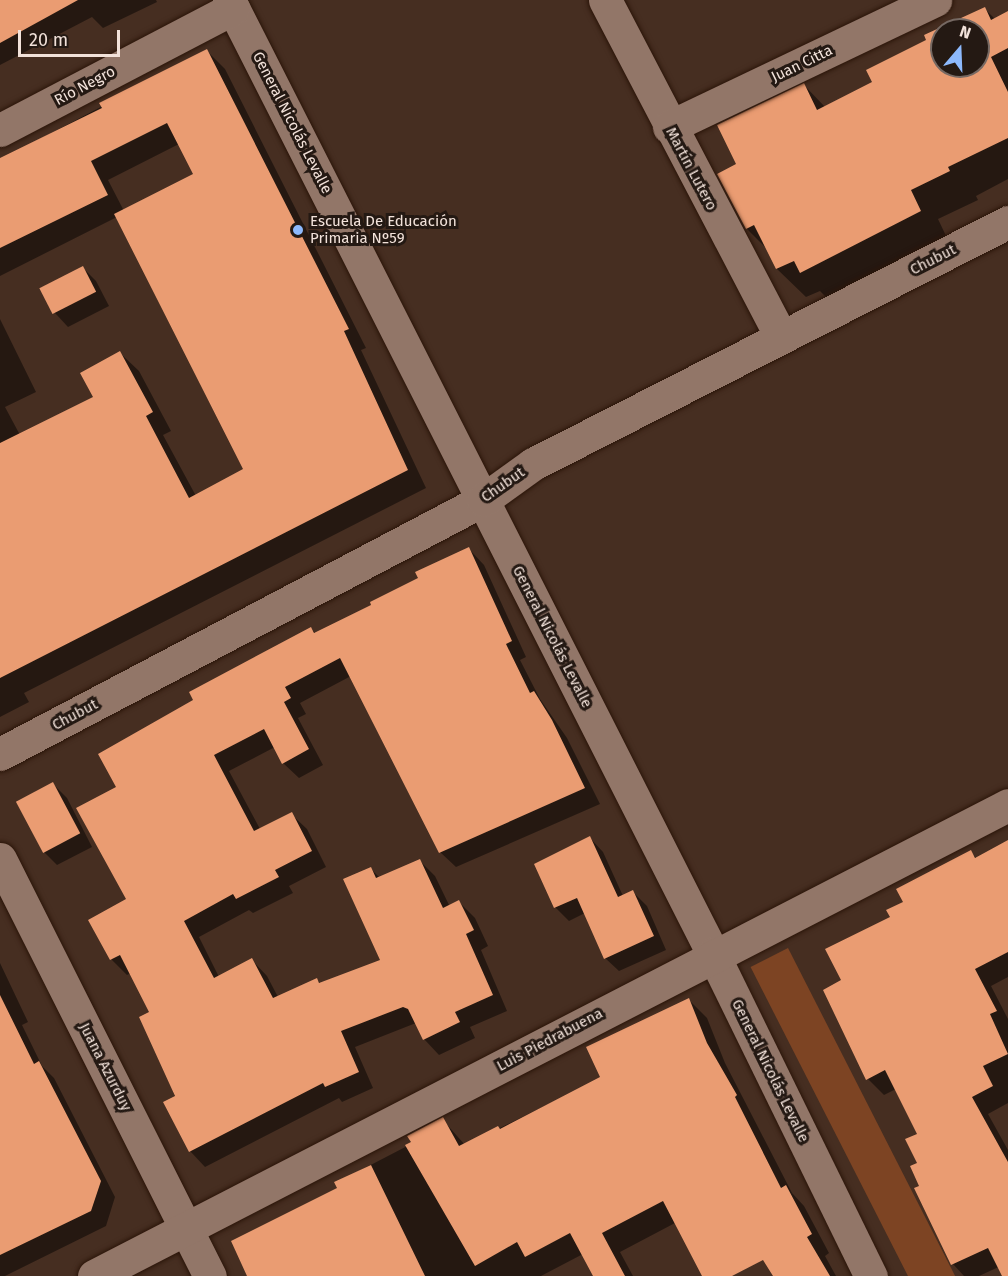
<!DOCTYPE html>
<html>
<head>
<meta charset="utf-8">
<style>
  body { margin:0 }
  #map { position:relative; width:1008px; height:1276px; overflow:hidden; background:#462e21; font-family:"Fira Sans",sans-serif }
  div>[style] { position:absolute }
  .green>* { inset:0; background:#7d4423; transform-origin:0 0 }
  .shadow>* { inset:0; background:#0007 }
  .building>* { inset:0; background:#ea9c72; transform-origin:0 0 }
  .roads { filter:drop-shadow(0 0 2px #2b1509) drop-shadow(0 0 2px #2b1509) }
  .minor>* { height:33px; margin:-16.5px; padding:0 16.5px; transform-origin:16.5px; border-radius:16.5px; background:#927668 }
  .dots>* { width:16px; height:16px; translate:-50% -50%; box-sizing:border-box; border:3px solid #241913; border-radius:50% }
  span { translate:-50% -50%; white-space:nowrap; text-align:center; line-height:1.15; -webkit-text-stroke:6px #241913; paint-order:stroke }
  .street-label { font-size:15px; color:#f2e2da }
  .poi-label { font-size:15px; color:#f2e2da }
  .left { translate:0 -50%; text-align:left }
  .north { position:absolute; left:930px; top:18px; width:60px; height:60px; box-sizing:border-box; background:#241913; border:2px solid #766963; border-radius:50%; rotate:19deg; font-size:16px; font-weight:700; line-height:24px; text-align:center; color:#f2e2da }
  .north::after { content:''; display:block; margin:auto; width:21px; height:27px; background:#8db9fc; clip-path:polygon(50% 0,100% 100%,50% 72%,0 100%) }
  .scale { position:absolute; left:18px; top:30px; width:102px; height:27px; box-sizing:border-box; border:3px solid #f2e2da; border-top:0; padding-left:8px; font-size:18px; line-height:21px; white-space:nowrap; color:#f2e2da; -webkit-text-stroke:4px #241913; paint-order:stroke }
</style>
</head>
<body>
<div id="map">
  <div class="green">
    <div style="left:788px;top:948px;width:368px;height:42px;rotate:63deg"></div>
  </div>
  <div class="shadow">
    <div style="clip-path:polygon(0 0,156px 0,157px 2px,103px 28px,92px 17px,0 65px)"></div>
    <div style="clip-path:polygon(evenodd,985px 9px,995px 19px,1008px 12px,1008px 179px,976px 196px,978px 200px,938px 219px,948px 240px,830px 301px,820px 291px,806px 297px,777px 269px,767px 249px,747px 229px,719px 175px,738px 165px,804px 85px,825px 107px,874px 82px,928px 41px,925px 36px,985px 9px,942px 30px,978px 30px,978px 66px,942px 66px,942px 30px)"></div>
    <div style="clip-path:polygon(evenodd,207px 51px,225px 69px,366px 348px,361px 350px,426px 488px,24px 693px,29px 702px,0 717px,0 319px,36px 392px,5px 407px,20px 435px,95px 398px,120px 353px,139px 371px,171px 431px,163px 435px,196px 496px,245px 469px,117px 217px,0 276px,0 160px,207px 51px,179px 144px,195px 175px,124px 211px,108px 180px,179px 144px)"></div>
    <div style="clip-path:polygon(83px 268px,96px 281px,109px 306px,68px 327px,55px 313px,41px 288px)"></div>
    <div style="clip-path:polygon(469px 549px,484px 565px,526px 657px,520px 660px,540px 699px,567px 738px,600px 804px,456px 867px,440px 852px,351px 676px,300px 703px,306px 714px,298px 718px,323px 765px,299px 778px,283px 763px,275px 747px,229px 771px,260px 829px,291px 814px,307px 829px,326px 867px,289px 886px,293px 893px,253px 913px,249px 910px,199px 937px,219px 977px,252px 960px,267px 976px,278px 997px,317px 980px,321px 984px,382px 961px,371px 869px,380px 878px,420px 861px,435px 876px,450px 907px,459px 902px,475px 918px,488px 946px,481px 950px,507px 1011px,470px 1027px,475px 1038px,439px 1055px,424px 1039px,416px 1023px,355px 1047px,373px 1088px,342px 1102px,339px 1098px,205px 1167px,190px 1151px,151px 1013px,131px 973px,127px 975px,112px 960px,90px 920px,128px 900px,118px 787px,195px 700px,311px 628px,316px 634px,373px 606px)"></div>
    <div style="clip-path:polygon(53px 784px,67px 798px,92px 847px,57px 865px,44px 852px)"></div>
    <div style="clip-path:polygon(590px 838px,603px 852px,623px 896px,633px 892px,647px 906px,666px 950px,619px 971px,605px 958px,585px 913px,569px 921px,555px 907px)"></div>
    <div style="clip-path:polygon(1008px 842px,1008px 977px,991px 986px,1008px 1019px,1008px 1103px,988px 1114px,1008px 1150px,1008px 1270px,1003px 1265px,979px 1276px,964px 1276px,953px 1264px,921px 1186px,919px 1134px,896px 1089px,884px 1095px,868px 1079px,843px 981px,904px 903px,971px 852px,977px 859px)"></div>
    <div style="clip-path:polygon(0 963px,28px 1022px,22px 1025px,42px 1066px,54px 1078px,115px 1197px,106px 1226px,5px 1276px,0 1276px)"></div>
    <div style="clip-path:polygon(689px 1000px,707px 1018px,725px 1063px,792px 1193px,804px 1206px,829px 1253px,825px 1256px,836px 1276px,774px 1276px,707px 1157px,694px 1213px,620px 1252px,633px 1276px,595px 1276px,583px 1254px,541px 1276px,248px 1276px,339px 1189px,336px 1183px,413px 1143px,442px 1119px,465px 1145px,602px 1078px)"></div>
  </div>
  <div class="building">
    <div style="clip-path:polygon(0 0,78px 0,0 43px)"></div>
    <div style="clip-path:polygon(evenodd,985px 7px,991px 20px,1008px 11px,1008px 48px,991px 57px,1008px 92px,1008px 138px,948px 167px,950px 171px,911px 190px,921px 211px,800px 273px,794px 261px,776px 269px,754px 225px,746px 229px,717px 174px,736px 164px,717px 125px,804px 83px,817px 110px,872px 82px,866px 70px,926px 40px,924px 35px,985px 7px,942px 30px,978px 30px,978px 66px,942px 66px,942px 30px)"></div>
    <div style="clip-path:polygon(207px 49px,349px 329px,344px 331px,408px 470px,0 678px,0 443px,93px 397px,80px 373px,120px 351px,153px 412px,146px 416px,189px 498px,243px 469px,114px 214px,193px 174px,167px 123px,91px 161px,108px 195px,0 248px,0 158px,102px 108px,99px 103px)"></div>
    <div style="left:83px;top:266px;width:29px;height:49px;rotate:63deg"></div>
    <div style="clip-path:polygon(469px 547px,512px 641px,506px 644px,530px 693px,534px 691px,552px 720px,585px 788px,439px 853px,340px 658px,285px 687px,291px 698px,284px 702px,309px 749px,282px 764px,264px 729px,214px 755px,254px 831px,292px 812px,312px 851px,275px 870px,279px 877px,236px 899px,233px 894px,184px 921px,214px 978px,252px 958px,273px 998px,317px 978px,319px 983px,380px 960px,343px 879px,371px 867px,376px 878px,420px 859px,443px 908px,459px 900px,474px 930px,466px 934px,493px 995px,455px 1012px,460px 1022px,423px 1040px,408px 1009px,403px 1007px,341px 1031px,359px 1072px,325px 1087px,323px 1083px,189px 1152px,163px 1102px,175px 1096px,139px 1017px,149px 1012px,120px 955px,110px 960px,88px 920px,126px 899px,76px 808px,116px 787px,98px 754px,193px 700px,189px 692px,311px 627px,314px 633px,371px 605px,370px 602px,418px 578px,415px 572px)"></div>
    <div style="left:53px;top:782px;width:58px;height:42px;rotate:62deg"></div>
    <div style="clip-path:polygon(590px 836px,618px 897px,633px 890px,654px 936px,604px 959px,577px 898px,554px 908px,534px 864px)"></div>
    <div style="clip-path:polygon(1008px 840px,1008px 952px,975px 969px,997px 1011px,990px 1014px,1008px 1054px,983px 1066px,993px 1086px,972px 1097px,1008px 1162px,1008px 1276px,1002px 1276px,988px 1248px,951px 1265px,914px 1188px,919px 1186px,910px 1166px,917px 1163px,905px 1139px,917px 1134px,885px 1070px,866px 1080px,823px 990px,841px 980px,825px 949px,890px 917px,886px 910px,903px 902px,896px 889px,971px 850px,975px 858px)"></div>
    <div style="clip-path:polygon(0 995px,34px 1064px,39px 1061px,101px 1181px,91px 1211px,0 1255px)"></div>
    <div style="clip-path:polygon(689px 998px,707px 1043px,737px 1095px,735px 1097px,781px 1188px,786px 1185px,812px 1234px,807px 1237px,830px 1276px,773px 1276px,763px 1260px,732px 1276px,702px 1276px,663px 1201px,602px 1233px,625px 1276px,593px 1276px,570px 1233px,525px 1257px,517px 1242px,475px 1266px,405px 1145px,411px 1142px,407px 1136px,443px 1117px,459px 1146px,498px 1126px,500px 1129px,600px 1077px,586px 1047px)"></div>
    <div style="clip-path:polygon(371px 1165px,425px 1276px,247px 1276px,231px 1241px,337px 1188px,334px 1182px)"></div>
  </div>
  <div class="roads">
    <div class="minor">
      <div style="left:229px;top:0;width:1070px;rotate:63.1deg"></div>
      <div style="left:713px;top:954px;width:359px;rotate:63.9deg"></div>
      <div style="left:605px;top:0;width:380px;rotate:62.4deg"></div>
      <div style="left:669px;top:127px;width:295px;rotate:-25.5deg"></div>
      <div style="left:0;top:130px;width:263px;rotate:-27.6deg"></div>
      <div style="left:0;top:754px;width:546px;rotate:-27.74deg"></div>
      <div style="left:483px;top:500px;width:62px;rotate:-35.8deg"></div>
      <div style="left:533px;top:464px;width:533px;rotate:-27deg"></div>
      <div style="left:0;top:859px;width:467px;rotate:63.3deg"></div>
      <div style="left:94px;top:1276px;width:1028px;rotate:-27.26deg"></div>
    </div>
  </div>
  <div class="dots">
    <div style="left:298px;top:230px;background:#8db9fc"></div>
  </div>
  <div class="street-label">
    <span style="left:802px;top:64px;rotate:-26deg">Juan Citta</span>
    <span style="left:85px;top:86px;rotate:-28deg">Río Negro</span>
    <span style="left:292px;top:123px;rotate:63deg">General Nicolás Levalle</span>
    <span style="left:691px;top:169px;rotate:62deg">Martín Lutero</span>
    <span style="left:933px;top:260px;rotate:-27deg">Chubut</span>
    <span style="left:503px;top:485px;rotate:-35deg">Chubut</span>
    <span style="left:552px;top:637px;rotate:63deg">General Nicolás Levalle</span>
    <span style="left:75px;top:715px;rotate:-28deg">Chubut</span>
    <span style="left:550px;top:1040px;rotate:-28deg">Luis Piedrabuena</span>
    <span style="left:105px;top:1067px;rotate:63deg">Juana Azurduy</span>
    <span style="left:770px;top:1071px;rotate:64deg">General Nicolás Levalle</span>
  </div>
  <div class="poi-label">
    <span class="left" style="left:310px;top:230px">Escuela De Educación<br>Primaria Nº59</span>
  </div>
  <div class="north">N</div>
  <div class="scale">20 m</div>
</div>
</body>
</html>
